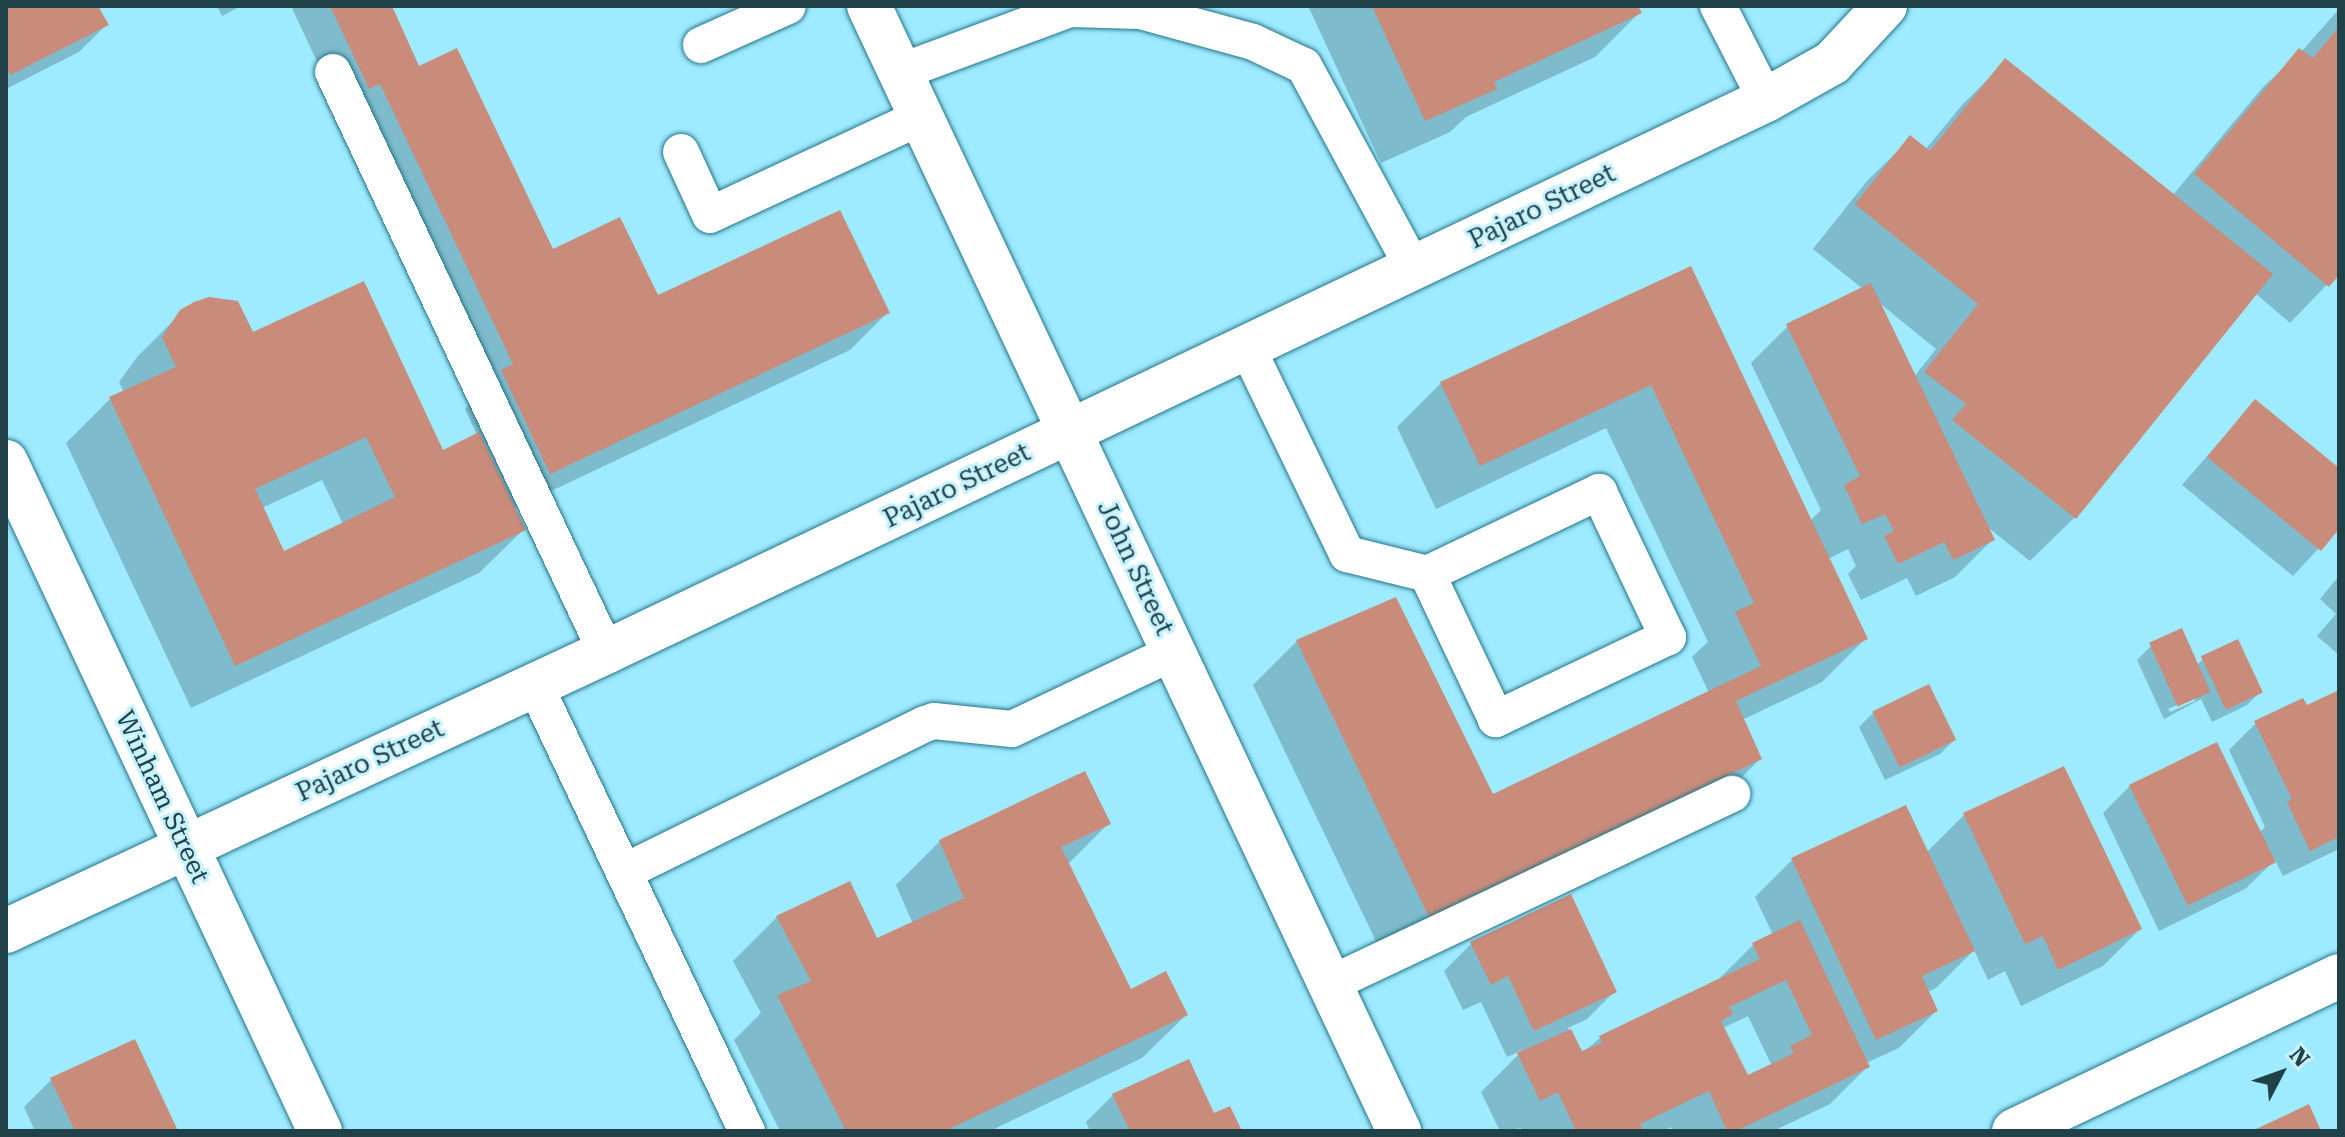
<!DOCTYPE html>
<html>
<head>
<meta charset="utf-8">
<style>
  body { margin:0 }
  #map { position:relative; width:2345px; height:1137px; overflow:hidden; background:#9eeaff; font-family:"Roboto Serif",serif }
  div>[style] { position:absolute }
  .shadow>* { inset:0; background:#0003 }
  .building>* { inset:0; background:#c98c7a; transform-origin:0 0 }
  .roads { filter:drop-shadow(0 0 2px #257587) drop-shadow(0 0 2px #257587) }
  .service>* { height:36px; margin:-18px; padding:0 18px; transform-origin:18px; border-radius:18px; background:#fff }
  .minor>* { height:44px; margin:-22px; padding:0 22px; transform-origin:22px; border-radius:22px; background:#fff }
  .tertiary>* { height:44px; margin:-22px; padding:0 22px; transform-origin:22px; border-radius:22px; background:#fff }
  .secondary>* { height:44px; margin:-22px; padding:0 22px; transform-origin:22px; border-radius:22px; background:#fff }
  span { translate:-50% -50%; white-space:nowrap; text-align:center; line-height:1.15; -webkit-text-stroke:6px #c6f2fe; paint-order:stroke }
  .street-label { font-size:26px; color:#214149 }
  .frame { position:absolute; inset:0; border:8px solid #214149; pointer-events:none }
  .north { position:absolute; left:2241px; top:1033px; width:80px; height:80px; -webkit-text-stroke:6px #c6f2fe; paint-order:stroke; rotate:49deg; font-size:22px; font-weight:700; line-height:32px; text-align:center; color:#214149 }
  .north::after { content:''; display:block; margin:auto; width:28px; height:36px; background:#214149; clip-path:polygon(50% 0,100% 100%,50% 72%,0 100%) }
</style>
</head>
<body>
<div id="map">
  <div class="shadow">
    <div style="clip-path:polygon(6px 6px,102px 6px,98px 10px,106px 25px,79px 52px,6px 89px)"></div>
    <div style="clip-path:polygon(217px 6px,241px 6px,222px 16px)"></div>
    <div style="clip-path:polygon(evenodd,291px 6px,390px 6px,417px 65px,552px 252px,657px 298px,887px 313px,850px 350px,513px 509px,523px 530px,479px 573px,191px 708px,66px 443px,110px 399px,124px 393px,119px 382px,137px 357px,182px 312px,252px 335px,442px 452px,477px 435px,465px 409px,475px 399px,291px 6px,322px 480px,343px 524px,283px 553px,262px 508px,322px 480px)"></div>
    <div style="clip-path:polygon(1308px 6px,1636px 6px,1639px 13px,1595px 57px,1466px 117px,1450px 132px,1381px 163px)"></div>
    <div style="clip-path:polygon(evenodd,2339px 9px,2339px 272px,2290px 323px,2255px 293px,2074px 518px,2030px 561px,1985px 525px,1992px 540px,1955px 577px,1916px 596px,1907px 578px,1861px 600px,1848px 574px,1856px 566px,1848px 549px,1828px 559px,1866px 638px,1822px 682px,1742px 720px,1760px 759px,1716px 803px,1385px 960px,1253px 685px,1297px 641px,1492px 797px,1709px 693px,1692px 657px,1708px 642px,1606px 428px,1436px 509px,1397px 427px,1441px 383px,1690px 269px,1810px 521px,1821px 510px,1751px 363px,1788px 326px,1863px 289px,1813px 249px,1867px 181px,1911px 138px,1925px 150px,1962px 105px,2006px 61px,2172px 196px,2263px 87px,2301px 52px,2339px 9px,1877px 301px,1936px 349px,1914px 377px,1877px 301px)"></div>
    <div style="clip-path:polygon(2255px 401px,2339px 471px,2339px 526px,2293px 576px,2182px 485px)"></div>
    <div style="clip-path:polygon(2339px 576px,2339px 655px,2317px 636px,2336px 614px,2320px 599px)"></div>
    <div style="clip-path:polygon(evenodd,2151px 646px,2197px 665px,2203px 659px,2261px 691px,2247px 705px,2212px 722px,2201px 699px,2164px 719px,2137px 660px,2151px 646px,2195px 697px,2195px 701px,2170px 712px,2168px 709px,2195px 697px)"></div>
    <div style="clip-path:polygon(2339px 692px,2339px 849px,2283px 876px,2275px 860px,2245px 889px,2159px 931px,2103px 813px,2130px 786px,2217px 745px,2259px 833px,2265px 827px,2229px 750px,2256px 723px,2306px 708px)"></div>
    <div style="clip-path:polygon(1873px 713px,1954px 740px,1940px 754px,1885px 780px,1859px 727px)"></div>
    <div style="clip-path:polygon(evenodd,1905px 808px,1926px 853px,1964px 815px,2140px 929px,2103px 966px,2021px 1006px,2005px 971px,1988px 980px,1974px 950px,1936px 988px,1927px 992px,1936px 1011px,1899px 1048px,1866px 1063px,1867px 1067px,1830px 1104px,1773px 1131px,1673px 1131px,1671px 1127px,1663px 1131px,1522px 1131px,1521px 1128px,1500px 1131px,1481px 1092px,1523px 1050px,1507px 1057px,1481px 1002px,1463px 1010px,1444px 971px,1471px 944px,1570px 897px,1614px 992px,1587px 1019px,1568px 1028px,1581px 1054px,1600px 1038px,1716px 982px,1753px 945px,1773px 935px,1755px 897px,1792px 860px,1905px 808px,1748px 1016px,1772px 1066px,1748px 1078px,1723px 1028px,1748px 1016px)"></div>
    <div style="clip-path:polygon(1109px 823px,1067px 865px,1130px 992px,1186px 1015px,1142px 1058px,990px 1131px,780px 1131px,734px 1040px,761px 1013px,733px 961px,777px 917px,876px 940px,913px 924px,896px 885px,940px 841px)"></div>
    <div style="clip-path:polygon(51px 1080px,176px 1131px,35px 1131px,24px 1107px)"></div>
    <div style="clip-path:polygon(1113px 1095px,1213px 1116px,1239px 1131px,1090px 1131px,1086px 1122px)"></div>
  </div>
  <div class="building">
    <div style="clip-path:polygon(6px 6px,98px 6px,109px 25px,10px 75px,6px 66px)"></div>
    <div style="clip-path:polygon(330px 6px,392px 6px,419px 66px,457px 48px,553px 249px,620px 217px,658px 295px,840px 210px,890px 313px,550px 474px,501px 370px,513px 364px,380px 84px,369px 89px)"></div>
    <div style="clip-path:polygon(1372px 6px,1638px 6px,1642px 13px,1494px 82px,1497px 89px,1425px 121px)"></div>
    <div style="clip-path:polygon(2339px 27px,2339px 275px,2329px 287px,2194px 174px,2299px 48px,2313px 58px)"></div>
    <div style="clip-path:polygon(2005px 58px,2273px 274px,2076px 519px,1952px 420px,1966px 404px,1924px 372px,1978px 304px,1855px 204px,1910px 135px,1930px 151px)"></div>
    <div style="clip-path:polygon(1691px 266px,1868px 639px,1736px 701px,1762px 759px,1429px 917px,1296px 640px,1396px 597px,1493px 794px,1761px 666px,1735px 612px,1754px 603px,1651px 385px,1480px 466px,1440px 382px)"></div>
    <div style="clip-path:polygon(evenodd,364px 281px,443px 450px,479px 432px,526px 530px,235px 666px,109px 397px,176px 367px,162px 337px,180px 310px,194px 302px,209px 297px,238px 301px,253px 332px,364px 281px,366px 437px,395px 497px,284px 551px,255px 489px,366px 437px)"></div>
    <div style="clip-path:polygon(1871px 283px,1995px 540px,1953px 560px,1944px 542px,1898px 564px,1884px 536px,1894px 531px,1885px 514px,1862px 524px,1844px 485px,1860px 476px,1786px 324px)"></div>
    <div style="clip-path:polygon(2255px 399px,2339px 468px,2339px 529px,2321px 551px,2207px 457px)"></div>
    <div style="left:2182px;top:628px;width:70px;height:36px;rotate:66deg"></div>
    <div style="left:2238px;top:639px;width:59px;height:41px;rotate:65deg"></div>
    <div style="left:1929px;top:684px;width:62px;height:63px;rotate:64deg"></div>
    <div style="clip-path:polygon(2339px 690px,2339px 837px,2310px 851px,2287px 802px,2292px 799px,2254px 721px,2303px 698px,2307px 705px)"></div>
    <div style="left:2217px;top:742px;width:134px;height:98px;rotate:64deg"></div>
    <div style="clip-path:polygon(2064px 766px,2142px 929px,2058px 970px,2043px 936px,2025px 944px,1963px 813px)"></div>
    <div style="clip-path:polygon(1085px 771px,1111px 824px,1061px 847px,1131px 989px,1166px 971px,1188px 1015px,945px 1131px,846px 1131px,777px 995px,811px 981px,776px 916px,850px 881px,877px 938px,964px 898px,939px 840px)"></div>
    <div style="clip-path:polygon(1906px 805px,1975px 951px,1922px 976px,1938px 1011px,1876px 1040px,1791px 858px)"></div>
    <div style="clip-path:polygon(1571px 894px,1617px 992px,1534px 1031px,1508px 976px,1491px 985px,1470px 942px)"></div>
    <div style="clip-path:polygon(evenodd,1800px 920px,1870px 1067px,1736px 1131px,1727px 1131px,1709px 1091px,1640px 1124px,1644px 1131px,1576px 1131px,1558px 1092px,1540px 1101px,1517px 1053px,1571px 1029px,1582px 1051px,1602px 1043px,1599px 1036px,1760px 959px,1752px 943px,1800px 920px,1786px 980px,1812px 1035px,1790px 1046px,1794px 1053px,1748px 1075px,1721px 1021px,1733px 1014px,1729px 1007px,1786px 980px)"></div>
    <div style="clip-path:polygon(135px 1039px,178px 1131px,75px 1131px,50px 1078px)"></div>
    <div style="clip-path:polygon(1189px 1059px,1214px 1113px,1230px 1106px,1242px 1131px,1130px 1131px,1112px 1094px)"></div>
    <div style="clip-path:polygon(2309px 1104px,2321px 1131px,2252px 1131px)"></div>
  </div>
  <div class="roads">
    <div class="service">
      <div style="left:1718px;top:6px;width:106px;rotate:62.9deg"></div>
      <div style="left:701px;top:45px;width:95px;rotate:-24.1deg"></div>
      <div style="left:333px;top:72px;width:641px;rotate:64.79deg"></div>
      <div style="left:900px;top:72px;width:181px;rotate:-20.3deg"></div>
      <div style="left:1070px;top:9px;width:70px;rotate:1.6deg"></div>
      <div style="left:1140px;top:11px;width:117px;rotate:15.3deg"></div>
      <div style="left:1253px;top:42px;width:56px;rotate:25.2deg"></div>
      <div style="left:1304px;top:66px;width:230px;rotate:61.6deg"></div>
      <div style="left:681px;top:152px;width:69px;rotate:65.3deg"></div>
      <div style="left:710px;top:215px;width:233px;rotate:-24.9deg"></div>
      <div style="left:1247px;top:347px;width:230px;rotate:64.2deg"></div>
      <div style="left:1347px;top:554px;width:82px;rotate:14deg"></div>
      <div style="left:1427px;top:574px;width:191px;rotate:-25.5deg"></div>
      <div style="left:1599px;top:492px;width:161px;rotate:64.6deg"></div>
      <div style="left:1668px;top:637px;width:191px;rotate:154.5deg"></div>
      <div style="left:1496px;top:719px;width:161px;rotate:-115.4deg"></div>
      <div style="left:535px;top:685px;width:494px;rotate:64.6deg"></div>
      <div style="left:624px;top:872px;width:335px;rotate:-26.2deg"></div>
      <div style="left:925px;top:724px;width:9px;rotate:-18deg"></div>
      <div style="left:934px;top:721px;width:78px;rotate:5.9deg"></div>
      <div style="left:1012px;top:729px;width:179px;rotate:-25.4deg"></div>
      <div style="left:1330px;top:984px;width:445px;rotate:-25.3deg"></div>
    </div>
    <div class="minor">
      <div style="left:6px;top:462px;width:739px;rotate:64.86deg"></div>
      <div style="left:2014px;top:1131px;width:360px;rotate:-25.5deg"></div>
    </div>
    <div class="tertiary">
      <div style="left:6px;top:931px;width:662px;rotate:-24.94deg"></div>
      <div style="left:606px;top:652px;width:1285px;rotate:-25.45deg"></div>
      <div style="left:1766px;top:100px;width:76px;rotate:-29.3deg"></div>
      <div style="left:1832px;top:63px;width:78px;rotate:-47.1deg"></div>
    </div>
    <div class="secondary">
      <div style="left:869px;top:6px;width:1244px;rotate:64.77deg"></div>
    </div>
  </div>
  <div class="street-label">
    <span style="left:1542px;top:207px;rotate:-26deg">Pajaro Street</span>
    <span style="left:957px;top:486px;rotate:-26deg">Pajaro Street</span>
    <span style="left:1135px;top:568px;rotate:65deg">John Street</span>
    <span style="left:370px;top:761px;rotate:-25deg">Pajaro Street</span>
    <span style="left:162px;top:797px;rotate:65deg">Winham Street</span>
  </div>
  <div class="frame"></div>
  <div class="north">N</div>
</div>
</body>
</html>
